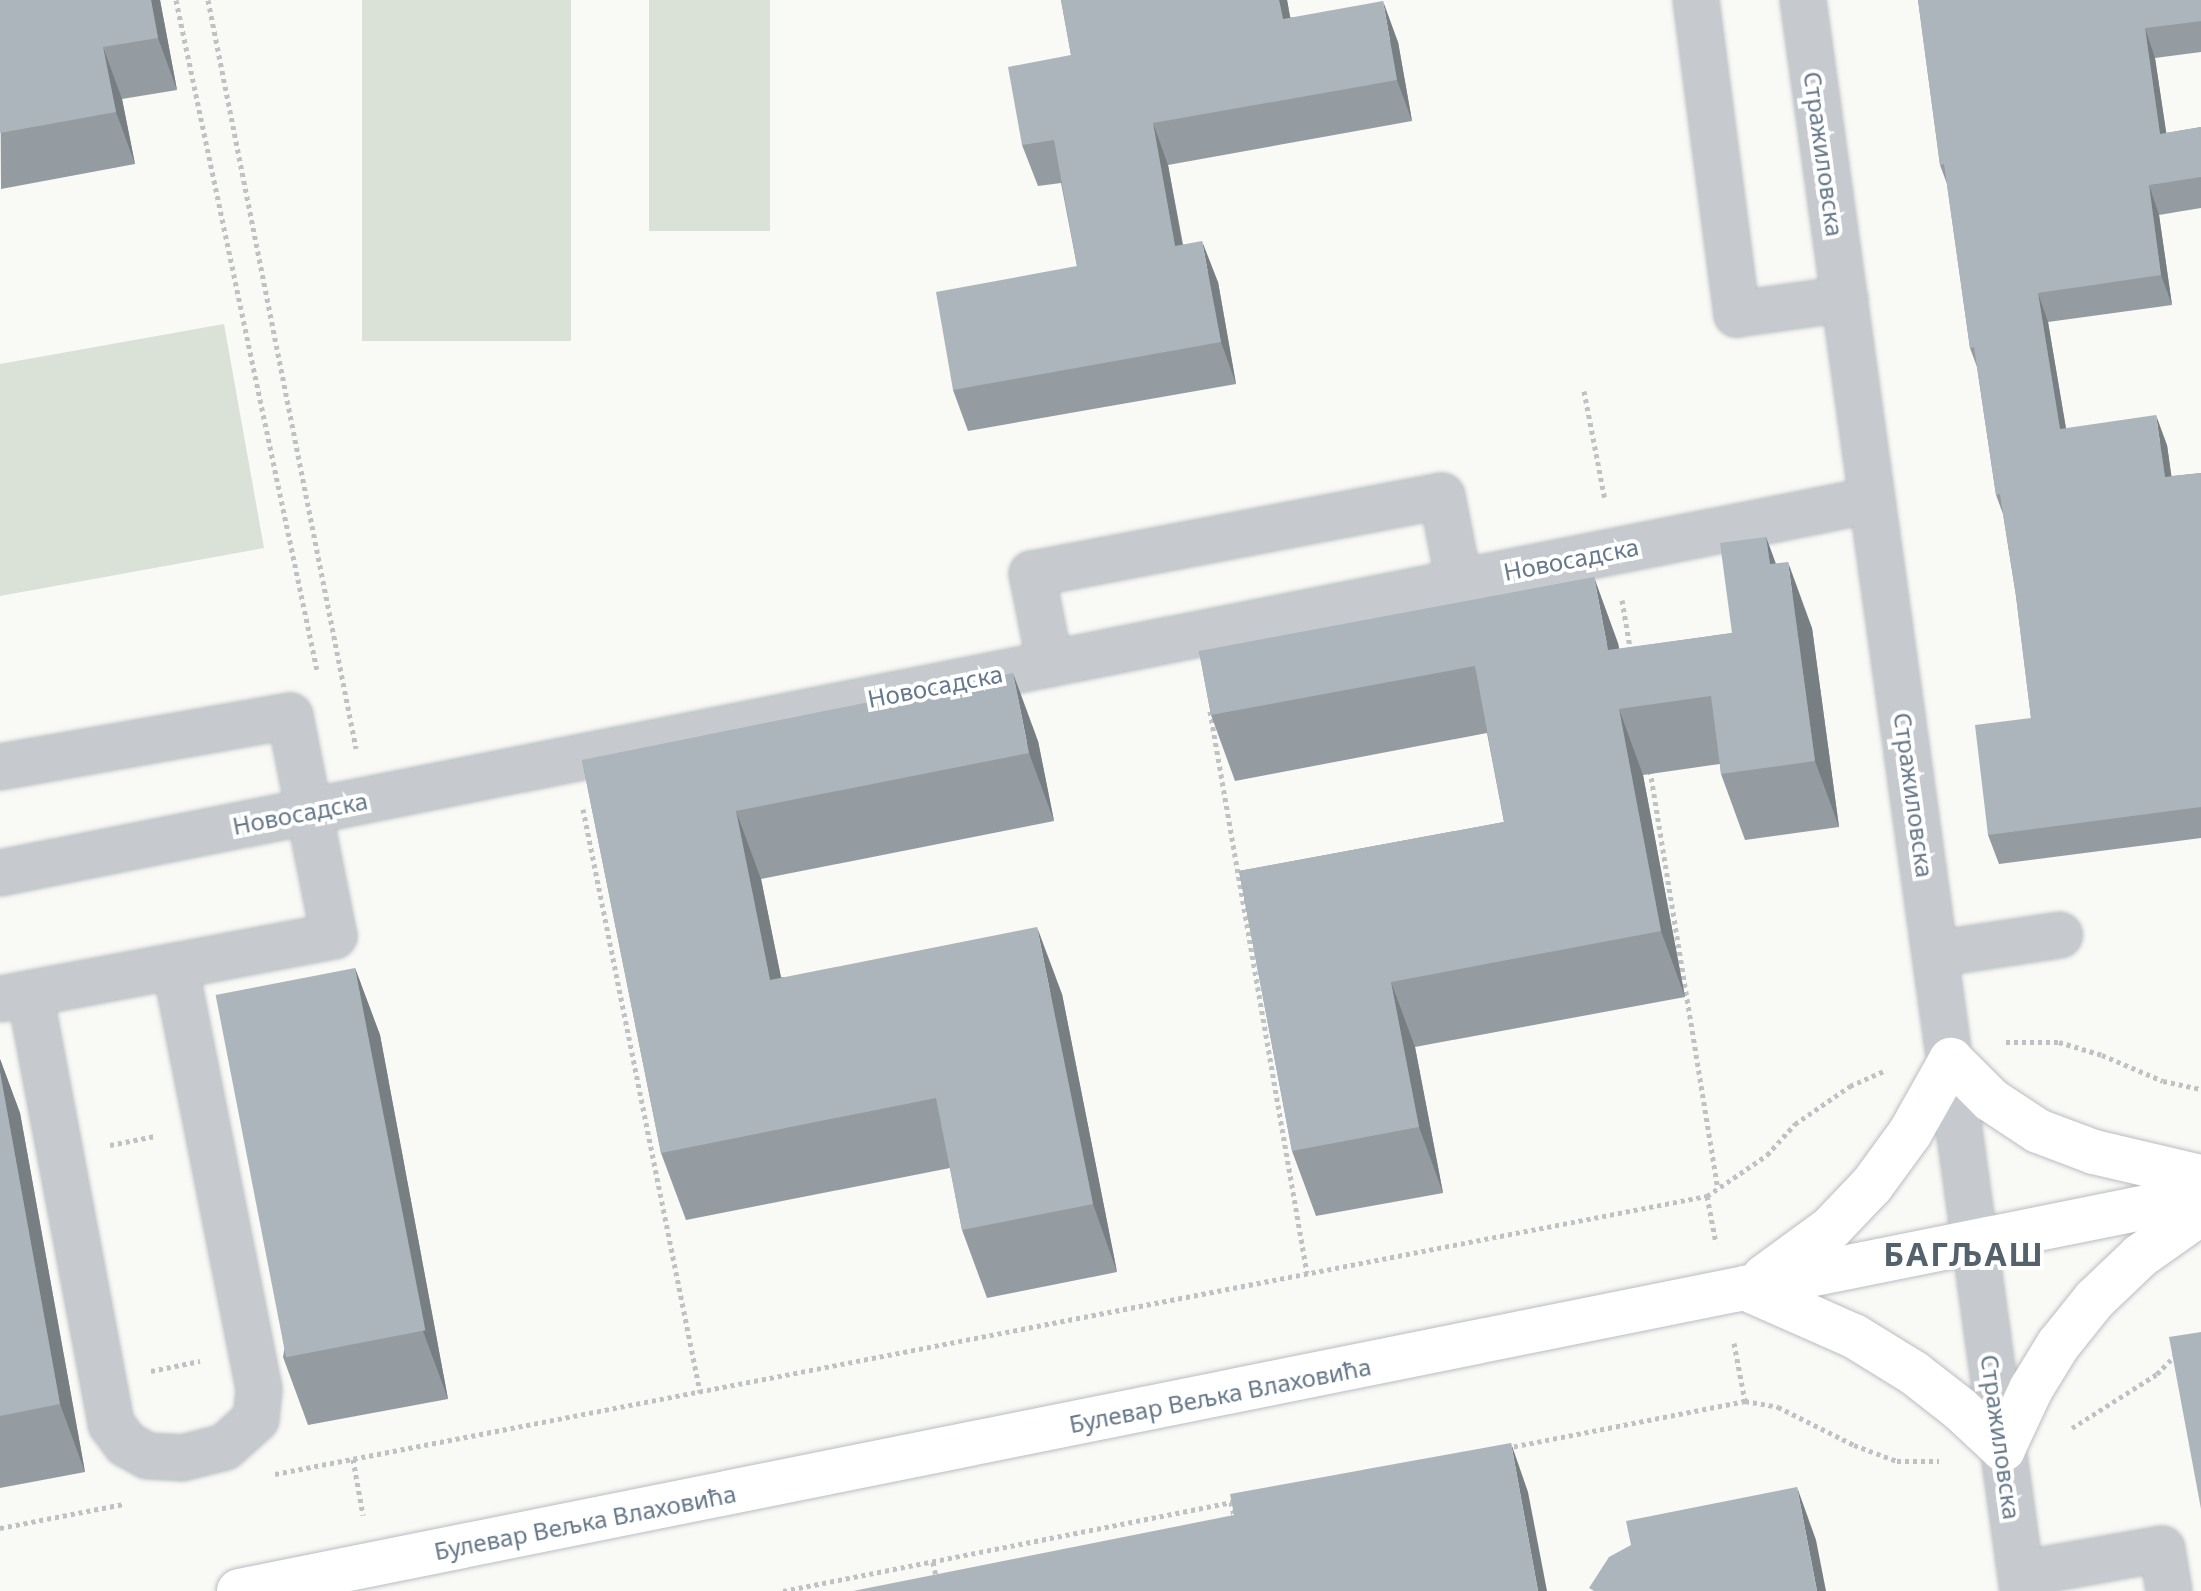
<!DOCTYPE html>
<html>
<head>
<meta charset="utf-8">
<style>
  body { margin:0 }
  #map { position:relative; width:2201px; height:1591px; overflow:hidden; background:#f9f9f6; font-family:"Noto Sans",sans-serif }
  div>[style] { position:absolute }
  .green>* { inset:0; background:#dae1d7; transform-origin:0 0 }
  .path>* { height:5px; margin-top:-2.5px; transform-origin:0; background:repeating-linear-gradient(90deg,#bfc2c4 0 4px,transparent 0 8px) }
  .roads { filter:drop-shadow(0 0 2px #b9bdc1) drop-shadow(0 0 2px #b9bdc1) }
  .minor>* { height:44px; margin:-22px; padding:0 22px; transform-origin:22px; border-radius:22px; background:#c6cace }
  .major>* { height:44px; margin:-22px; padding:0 22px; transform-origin:22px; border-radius:22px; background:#fff }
  .wall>* { inset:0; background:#949ca1 }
  .shaded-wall>* { inset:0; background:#787f83 }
  .building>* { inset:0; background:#acb5bb; transform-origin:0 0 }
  span { translate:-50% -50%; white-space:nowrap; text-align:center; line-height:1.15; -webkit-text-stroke:8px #fff; paint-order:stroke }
  .street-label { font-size:24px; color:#667889 }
  .district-label { font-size:32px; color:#54626d; font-weight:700; letter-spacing:2px }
</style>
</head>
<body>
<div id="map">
  <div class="green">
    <div style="left:362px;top:0;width:209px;height:341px"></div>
    <div style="left:649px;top:0;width:121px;height:231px"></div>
    <div style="clip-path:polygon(224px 324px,264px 548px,0 596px,0 364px)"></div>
  </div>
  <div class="path">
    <div style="left:176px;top:0;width:685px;rotate:78.12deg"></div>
    <div style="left:208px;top:0;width:763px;rotate:78.81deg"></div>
    <div style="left:1584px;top:391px;width:111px;rotate:79.1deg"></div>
    <div style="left:1622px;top:600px;width:54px;rotate:80.4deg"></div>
    <div style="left:1210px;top:711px;width:570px;rotate:80.21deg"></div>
    <div style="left:1650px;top:770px;width:424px;rotate:80.8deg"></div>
    <div style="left:583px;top:809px;width:595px;rotate:78.65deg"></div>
    <div style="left:2006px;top:1042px;width:53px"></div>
    <div style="left:2059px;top:1042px;width:45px;rotate:16.8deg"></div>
    <div style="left:2102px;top:1055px;width:66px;rotate:23.1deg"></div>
    <div style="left:2163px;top:1081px;width:39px;rotate:12deg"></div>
    <div style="left:110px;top:1145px;width:46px;rotate:-11.3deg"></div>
    <div style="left:1707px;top:1196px;width:48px;rotate:79.2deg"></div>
    <div style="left:1734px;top:1343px;width:59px;rotate:79.3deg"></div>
    <div style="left:151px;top:1371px;width:50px;rotate:-11.5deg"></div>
    <div style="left:2072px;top:1428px;width:101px;rotate:-32.4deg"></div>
    <div style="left:2157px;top:1374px;width:29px;rotate:-46deg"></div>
    <div style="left:1506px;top:1448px;width:244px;rotate:-11.1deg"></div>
    <div style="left:1745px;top:1401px;width:34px;rotate:10deg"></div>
    <div style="left:1778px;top:1407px;width:85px;rotate:26.6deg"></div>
    <div style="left:1854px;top:1445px;width:46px;rotate:20.4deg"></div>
    <div style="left:1897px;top:1461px;width:42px"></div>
    <div style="left:353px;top:1459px;width:57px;rotate:79.9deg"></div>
    <div style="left:275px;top:1474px;width:1459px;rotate:-10.99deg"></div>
    <div style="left:1707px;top:1196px;width:73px;rotate:-34.3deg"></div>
    <div style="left:1767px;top:1155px;width:42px;rotate:-47.9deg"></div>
    <div style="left:1795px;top:1124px;width:67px;rotate:-34.6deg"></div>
    <div style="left:1850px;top:1086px;width:37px;rotate:-24deg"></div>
    <div style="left:1231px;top:1502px;width:19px;rotate:78deg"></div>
    <div style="left:0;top:1528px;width:126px;rotate:-11deg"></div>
    <div style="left:933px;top:1562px;width:30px;rotate:78deg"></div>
    <div style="left:783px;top:1591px;width:463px;rotate:-11.2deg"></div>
  </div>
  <div class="roads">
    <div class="minor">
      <div style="left:1696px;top:0;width:317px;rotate:82.6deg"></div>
      <div style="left:1737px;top:314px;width:109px;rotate:-7.9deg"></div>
      <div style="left:1803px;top:0;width:1606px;rotate:82.13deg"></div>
      <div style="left:1050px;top:664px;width:92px;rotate:-101.3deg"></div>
      <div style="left:1032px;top:574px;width:417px;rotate:-10.8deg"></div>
      <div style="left:1442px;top:496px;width:88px;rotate:78.8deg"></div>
      <div style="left:0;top:767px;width:294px;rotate:-10deg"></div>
      <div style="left:290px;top:716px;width:224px;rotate:78.7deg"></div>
      <div style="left:334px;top:936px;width:338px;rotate:169.3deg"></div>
      <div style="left:0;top:873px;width:1908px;rotate:-11.27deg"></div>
      <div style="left:1935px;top:954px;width:126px;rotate:-8.6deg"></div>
      <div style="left:30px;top:994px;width:438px;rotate:79.3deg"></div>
      <div style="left:111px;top:1424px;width:25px;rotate:53deg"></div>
      <div style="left:126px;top:1444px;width:25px;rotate:29deg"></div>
      <div style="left:148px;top:1456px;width:34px;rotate:3deg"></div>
      <div style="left:182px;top:1458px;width:44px;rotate:-14.3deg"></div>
      <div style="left:225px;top:1447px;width:42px;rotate:-42.1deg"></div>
      <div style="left:256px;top:1419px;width:30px;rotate:-84deg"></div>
      <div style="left:259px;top:1389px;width:431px;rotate:-101.2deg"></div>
      <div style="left:2021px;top:1574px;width:143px;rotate:-10.1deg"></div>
      <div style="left:2162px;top:1549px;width:43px;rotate:80.5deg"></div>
    </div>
    <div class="major">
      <div style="left:1764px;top:1277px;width:83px;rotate:-36.2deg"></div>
      <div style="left:1831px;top:1228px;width:59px;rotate:-46.4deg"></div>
      <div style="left:1872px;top:1185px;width:64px;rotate:-53.8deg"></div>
      <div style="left:1910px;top:1133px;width:84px;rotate:-60.7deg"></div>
      <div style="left:1951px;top:1060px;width:57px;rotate:45deg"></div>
      <div style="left:1991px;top:1100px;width:56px;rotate:33.4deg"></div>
      <div style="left:2038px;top:1131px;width:60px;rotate:20.6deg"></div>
      <div style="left:2094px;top:1152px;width:110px;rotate:13.2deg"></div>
      <div style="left:1745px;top:1288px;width:119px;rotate:23.8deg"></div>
      <div style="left:1854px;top:1336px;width:70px;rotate:31.7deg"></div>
      <div style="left:1914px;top:1373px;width:58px;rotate:38deg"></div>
      <div style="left:1960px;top:1409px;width:59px;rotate:42.9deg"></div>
      <div style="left:2003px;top:1449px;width:66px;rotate:-65deg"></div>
      <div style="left:2031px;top:1389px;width:52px;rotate:-58.5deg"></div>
      <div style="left:2058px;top:1345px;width:58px;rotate:-51.3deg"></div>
      <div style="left:2094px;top:1300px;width:64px;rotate:-43.7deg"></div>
      <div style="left:2140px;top:1256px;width:75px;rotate:-35.2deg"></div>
      <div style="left:239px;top:1591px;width:2001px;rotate:-11.38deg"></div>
    </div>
  </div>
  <div class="wall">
    <div style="clip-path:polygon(0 0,160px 0,177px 90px,122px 99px,135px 164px,1px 189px)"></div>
    <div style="clip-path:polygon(1061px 0,1287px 0,1290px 17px,1398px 42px,1412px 121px,1168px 165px,1183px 244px,1218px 282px,1236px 384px,968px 431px,953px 390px,1077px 266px,1061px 183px,1038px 186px,1022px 145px,1071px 55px)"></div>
    <div style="clip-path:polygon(1918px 0,2201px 0,2201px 52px,2155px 58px,2166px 133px,2201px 127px,2201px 208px,2159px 215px,2172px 305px,2048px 322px,2066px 428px,2167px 445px,2171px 476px,2201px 473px,2201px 838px,1999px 864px,1988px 835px,2031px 718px,2016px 596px,2003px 514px,1996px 495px,1977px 367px,1970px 348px,1947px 184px,1940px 165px)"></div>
    <div style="clip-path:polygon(1766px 537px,1776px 564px,1812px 628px,1839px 827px,1745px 840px,1721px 774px,1720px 764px,1643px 775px,1685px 997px,1415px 1047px,1443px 1193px,1316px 1216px,1292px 1151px,1239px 871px,1504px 822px,1487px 733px,1235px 781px,1211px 715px,1199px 651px,1618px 643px,1619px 649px,1732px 633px)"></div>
    <div style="clip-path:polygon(1038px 741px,1054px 821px,761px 879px,781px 977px,1062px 994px,1117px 1272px,987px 1298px,962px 1230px,950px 1168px,686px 1220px,661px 1153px,582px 760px)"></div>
    <div style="clip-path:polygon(355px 968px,380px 1035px,448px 1399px,308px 1425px,283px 1357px)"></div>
    <div style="clip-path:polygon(0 1059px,20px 1113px,85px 1472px,0 1488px)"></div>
  </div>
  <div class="shaded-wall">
    <div style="clip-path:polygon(151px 0,160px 0,177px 90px,158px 38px)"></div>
    <div style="clip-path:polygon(1279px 0,1287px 0,1298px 60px,1283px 19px)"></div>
    <div style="clip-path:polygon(1383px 1px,1398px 42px,1412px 121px,1397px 80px)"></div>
    <div style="clip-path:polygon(2145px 28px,2155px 58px,2171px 164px,2160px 134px)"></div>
    <div style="clip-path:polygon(103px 47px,122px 99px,135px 164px,116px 112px)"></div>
    <div style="clip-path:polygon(1153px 123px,1168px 165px,1190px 287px,1175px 246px)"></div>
    <div style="clip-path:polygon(2149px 185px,2159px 215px,2172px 305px,2161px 275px)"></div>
    <div style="clip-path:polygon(1202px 241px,1218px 282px,1236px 384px,1221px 342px)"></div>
    <div style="clip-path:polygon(2038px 293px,2048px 322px,2071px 459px,2060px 429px)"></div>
    <div style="clip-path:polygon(2156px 415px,2167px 445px,2176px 507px,2165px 477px)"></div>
    <div style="clip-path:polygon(1766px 537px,1790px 603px,1770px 564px)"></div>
    <div style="clip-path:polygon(1788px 562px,1812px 628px,1839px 827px,1815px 761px)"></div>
    <div style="clip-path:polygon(1594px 577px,1618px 643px,1630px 707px,1608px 650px)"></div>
    <div style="clip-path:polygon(1013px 673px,1038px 741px,1054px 821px,1029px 753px)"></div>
    <div style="clip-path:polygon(1619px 709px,1643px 775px,1685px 997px,1661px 931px)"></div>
    <div style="clip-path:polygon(736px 811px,761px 879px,795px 1047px,770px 980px)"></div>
    <div style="clip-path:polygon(1037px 927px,1062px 994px,1117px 1272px,1093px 1204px)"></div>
    <div style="clip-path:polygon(355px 968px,380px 1035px,448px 1399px,423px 1331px)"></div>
    <div style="clip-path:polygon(1391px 982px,1415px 1047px,1443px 1193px,1419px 1127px)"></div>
    <div style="clip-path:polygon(0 1059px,20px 1113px,85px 1472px,60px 1404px,0 1072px)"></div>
    <div style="clip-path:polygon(1511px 1443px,1528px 1492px,1547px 1591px,1538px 1591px)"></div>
    <div style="clip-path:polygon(1797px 1487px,1816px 1540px,1826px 1591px,1817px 1591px)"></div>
  </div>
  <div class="building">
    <div style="clip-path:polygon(0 0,151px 0,158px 38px,103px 47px,116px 112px,0 133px)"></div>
    <div style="clip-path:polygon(1061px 0,1279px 0,1283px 19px,1383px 1px,1397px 80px,1153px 123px,1175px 246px,1202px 241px,1221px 342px,953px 390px,936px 292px,1077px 266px,1054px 140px,1022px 145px,1008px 67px,1071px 55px)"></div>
    <div style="clip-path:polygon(1918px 0,2201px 0,2201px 21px,2145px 28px,2160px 134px,2201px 127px,2201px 177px,2149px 185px,2161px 275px,2038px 293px,2060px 429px,2156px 415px,2165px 477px,2201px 473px,2201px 807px,1988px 835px,1975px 725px,2031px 718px,2016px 596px,2000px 494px,1996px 495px,1974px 347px,1970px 348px,1944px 164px,1940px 165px)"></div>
    <div style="clip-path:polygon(1766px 537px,1770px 564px,1788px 562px,1815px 761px,1721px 774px,1711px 696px,1619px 709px,1661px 931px,1391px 982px,1419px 1127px,1292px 1151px,1239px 871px,1504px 822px,1475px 666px,1211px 715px,1199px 651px,1594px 577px,1608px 650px,1732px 633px,1720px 543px)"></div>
    <div style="clip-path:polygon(1013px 673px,1029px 753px,736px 811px,770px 980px,1037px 927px,1093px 1204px,962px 1230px,936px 1098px,661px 1153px,582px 760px)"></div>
    <div style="left:355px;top:968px;width:369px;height:142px;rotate:79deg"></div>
    <div style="clip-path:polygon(0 1072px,60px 1404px,0 1416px)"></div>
    <div style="clip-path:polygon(2201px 1332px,2201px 1509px,2169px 1337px)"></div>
    <div style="clip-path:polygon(1511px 1443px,1538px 1591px,853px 1591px,1234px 1515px,1230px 1494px)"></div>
    <div style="clip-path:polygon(1797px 1487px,1817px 1591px,1594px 1591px,1589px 1588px,1609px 1557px,1631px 1545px,1626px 1521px)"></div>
  </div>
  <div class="street-label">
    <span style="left:1824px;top:154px;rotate:82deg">Стражиловска</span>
    <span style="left:1571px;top:559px;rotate:-11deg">Новосадска</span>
    <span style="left:935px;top:686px;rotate:-11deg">Новосадска</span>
    <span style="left:1914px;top:795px;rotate:82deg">Стражиловска</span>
    <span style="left:300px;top:813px;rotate:-11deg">Новосадска</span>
    <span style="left:1220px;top:1395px;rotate:-11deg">Булевар Вељка Влаховића</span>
    <span style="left:2001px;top:1437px;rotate:82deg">Стражиловска</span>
    <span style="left:585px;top:1522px;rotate:-11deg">Булевар Вељка Влаховића</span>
  </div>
  <div class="district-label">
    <span style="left:1964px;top:1254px">БАГЉАШ</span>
  </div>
</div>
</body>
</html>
